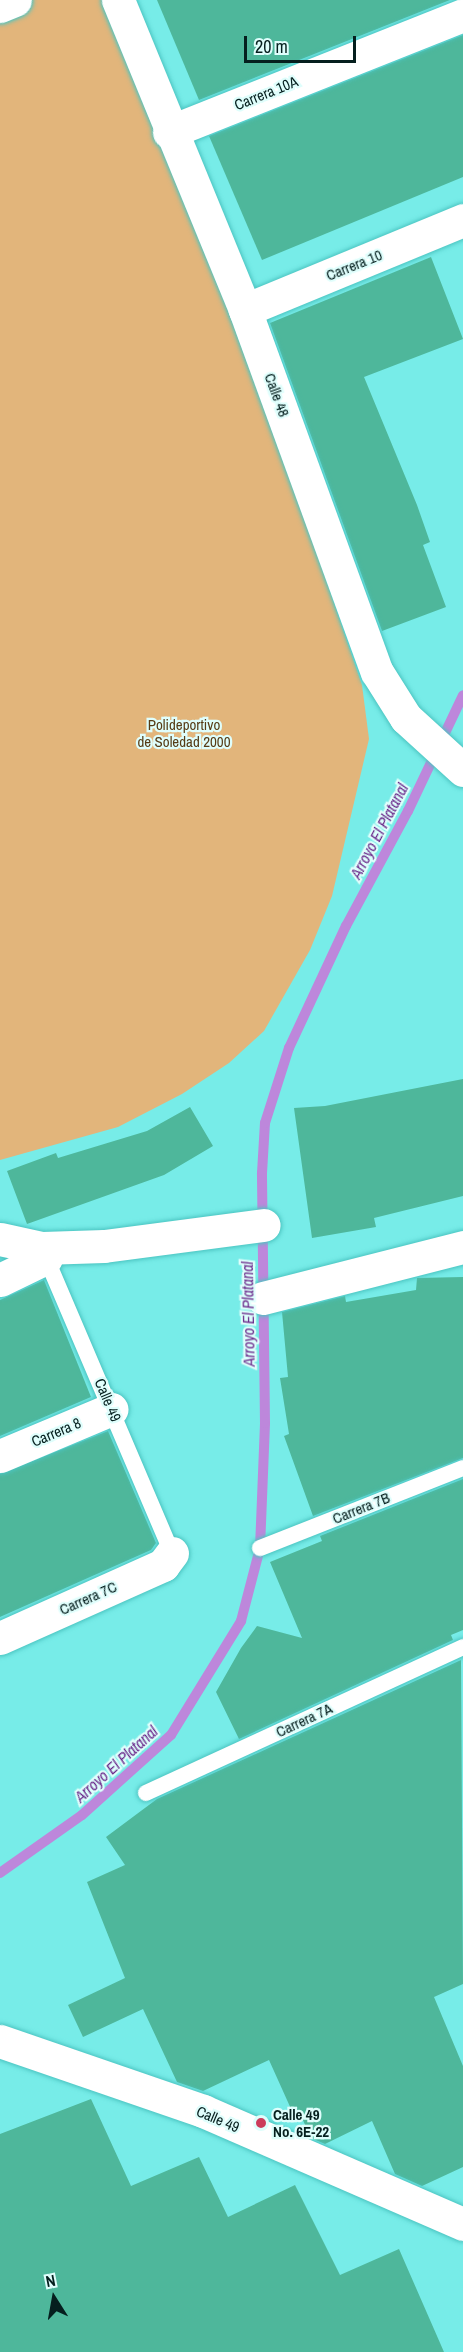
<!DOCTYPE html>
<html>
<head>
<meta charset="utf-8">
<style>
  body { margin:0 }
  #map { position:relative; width:463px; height:2352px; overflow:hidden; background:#77ece8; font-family:"Archivo Narrow",sans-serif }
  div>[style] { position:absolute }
  .green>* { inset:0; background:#e2b57b }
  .stream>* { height:10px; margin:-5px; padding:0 5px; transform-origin:5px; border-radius:5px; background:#bd87db }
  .building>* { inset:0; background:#4eb79b }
  .roads { filter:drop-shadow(0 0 2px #4bc4c1) drop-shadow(0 0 2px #4bc4c1) }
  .lane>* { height:16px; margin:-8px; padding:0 8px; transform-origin:8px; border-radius:8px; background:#fff }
  .street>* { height:33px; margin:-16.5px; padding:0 16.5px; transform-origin:16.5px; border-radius:16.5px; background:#fff }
  .dots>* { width:16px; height:16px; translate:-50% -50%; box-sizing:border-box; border:3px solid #dffefc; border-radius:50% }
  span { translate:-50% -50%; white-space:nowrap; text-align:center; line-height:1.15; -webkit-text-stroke:4.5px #dffefc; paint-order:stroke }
  .street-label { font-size:15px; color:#051f1e }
  .park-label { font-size:15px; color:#563b15 }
  .poi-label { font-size:15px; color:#051f1e; font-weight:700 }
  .left { translate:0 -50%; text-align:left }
  .water-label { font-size:16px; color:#692689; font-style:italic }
  .north { position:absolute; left:24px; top:2268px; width:60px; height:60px; -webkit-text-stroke:4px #dffefc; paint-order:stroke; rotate:349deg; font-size:16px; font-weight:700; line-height:24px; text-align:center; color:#051f1e }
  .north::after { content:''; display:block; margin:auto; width:21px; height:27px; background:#051f1e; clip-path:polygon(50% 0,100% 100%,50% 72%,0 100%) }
  .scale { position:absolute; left:244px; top:36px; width:112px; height:27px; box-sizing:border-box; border:3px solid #051f1e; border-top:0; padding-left:8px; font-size:18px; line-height:21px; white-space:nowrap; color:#051f1e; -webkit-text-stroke:4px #dffefc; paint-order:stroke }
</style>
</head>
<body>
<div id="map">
  <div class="green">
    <div style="clip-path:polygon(27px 0,106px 0,232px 306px,362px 685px,369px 739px,332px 896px,310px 950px,264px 1031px,229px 1063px,182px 1094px,118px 1127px,0 1160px,0 11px)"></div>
  </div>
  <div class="stream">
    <div style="left:0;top:1873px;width:100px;rotate:-35.3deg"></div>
    <div style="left:82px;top:1815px;width:120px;rotate:-42deg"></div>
    <div style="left:171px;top:1735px;width:134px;rotate:-58.4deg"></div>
    <div style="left:241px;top:1621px;width:75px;rotate:-75.4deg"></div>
    <div style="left:260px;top:1548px;width:125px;rotate:-87.7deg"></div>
    <div style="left:265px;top:1423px;width:250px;rotate:-90.7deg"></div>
    <div style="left:262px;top:1173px;width:50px;rotate:-86.6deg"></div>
    <div style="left:265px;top:1123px;width:79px;rotate:-72.3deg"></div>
    <div style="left:289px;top:1048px;width:135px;rotate:-65deg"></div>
    <div style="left:346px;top:926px;width:131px;rotate:-61.7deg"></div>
    <div style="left:408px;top:811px;width:128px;rotate:-64.6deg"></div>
  </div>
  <div class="building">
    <div style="clip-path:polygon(157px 0,450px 0,199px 100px)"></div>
    <div style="clip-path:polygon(463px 35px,463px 177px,262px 260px,209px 136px)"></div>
    <div style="clip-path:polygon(431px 257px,463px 339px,364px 377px,417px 505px,430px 542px,423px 545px,446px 607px,382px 631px,270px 323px)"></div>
    <div style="clip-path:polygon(463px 1079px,463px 1196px,374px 1218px,376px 1227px,312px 1238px,294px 1108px,325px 1106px)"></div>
    <div style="clip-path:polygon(190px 1107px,213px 1146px,164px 1175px,27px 1224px,7px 1171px,56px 1153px,58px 1158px,147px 1131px)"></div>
    <div style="clip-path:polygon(463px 1277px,463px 1458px,313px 1516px,284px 1436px,289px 1434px,280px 1378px,288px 1377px,282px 1312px,345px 1296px,346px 1302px,416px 1290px,417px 1278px)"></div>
    <div style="clip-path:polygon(44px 1280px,91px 1397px,0 1436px,0 1300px)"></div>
    <div style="clip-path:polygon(108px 1431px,156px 1543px,151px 1550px,0 1617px,0 1474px)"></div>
    <div style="clip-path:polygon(463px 1479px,463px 1630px,451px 1635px,453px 1640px,239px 1739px,216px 1692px,241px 1648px,257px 1626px,302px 1638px,270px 1562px,322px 1541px,320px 1536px)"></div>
    <div style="clip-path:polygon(461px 1660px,463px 1984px,434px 1997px,463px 2066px,463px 2167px,422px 2186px,395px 2174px,372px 2121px,325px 2144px,311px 2138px,302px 2118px,296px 2120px,269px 2060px,203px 2091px,177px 2082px,143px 2009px,83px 2037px,68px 2005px,125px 1978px,87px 1882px,125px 1865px,106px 1837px,157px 1799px)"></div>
    <div style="clip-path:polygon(91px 2099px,131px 2186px,199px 2157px,228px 2217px,295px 2185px,340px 2275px,399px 2249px,444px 2352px,0 2352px,0 2134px)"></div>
  </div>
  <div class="roads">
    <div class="lane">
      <div style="left:44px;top:1253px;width:326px;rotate:66.9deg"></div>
      <div style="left:260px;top:1548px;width:218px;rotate:-21.5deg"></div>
      <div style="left:146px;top:1793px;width:349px;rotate:-24.7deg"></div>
    </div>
    <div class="street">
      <div style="left:118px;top:0;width:335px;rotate:67.7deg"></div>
      <div style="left:245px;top:310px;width:385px;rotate:70deg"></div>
      <div style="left:377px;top:672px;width:54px;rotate:57.8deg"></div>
      <div style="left:406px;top:718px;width:77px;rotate:42.4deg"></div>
      <div style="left:0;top:6px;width:16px;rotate:-22deg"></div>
      <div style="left:169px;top:132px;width:316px;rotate:-21.7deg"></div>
      <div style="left:245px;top:310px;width:236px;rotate:-22.4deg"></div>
      <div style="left:0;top:1239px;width:43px;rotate:12.1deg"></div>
      <div style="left:42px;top:1248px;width:62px;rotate:-1.8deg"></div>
      <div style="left:104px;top:1246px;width:161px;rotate:-7.5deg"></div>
      <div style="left:0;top:1280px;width:51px;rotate:-25.6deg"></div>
      <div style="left:263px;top:1298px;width:206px;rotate:-14.3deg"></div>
      <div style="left:0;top:1456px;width:121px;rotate:-22.8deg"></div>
      <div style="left:0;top:1638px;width:179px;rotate:-24.1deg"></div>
      <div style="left:163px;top:1565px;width:15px;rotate:-53deg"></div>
      <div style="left:0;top:2041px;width:215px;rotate:19deg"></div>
      <div style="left:203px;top:2111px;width:283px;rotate:23.5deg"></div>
    </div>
  </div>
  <div class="dots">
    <div style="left:261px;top:2123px;background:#cc3c5b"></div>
  </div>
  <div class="street-label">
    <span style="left:266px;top:93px;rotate:-22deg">Carrera 10A</span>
    <span style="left:354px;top:265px;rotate:-22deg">Carrera 10</span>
    <span style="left:277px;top:395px;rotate:70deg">Calle 48</span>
    <span style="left:108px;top:1400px;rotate:67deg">Calle 49</span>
    <span style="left:56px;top:1432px;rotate:-23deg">Carrera 8</span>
    <span style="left:361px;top:1508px;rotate:-22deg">Carrera 7B</span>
    <span style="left:88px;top:1598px;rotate:-24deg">Carrera 7C</span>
    <span style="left:304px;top:1720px;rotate:-25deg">Carrera 7A</span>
    <span style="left:218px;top:2119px;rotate:23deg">Calle 49</span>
  </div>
  <div class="park-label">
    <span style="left:184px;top:733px">Polideportivo<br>de Soledad 2000</span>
  </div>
  <div class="poi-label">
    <span class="left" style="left:273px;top:2123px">Calle 49<br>No. 6E-22</span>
  </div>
  <div class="water-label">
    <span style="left:379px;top:831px;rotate:-62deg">Arroyo El Platanal</span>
    <span style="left:248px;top:1314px;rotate:-91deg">Arroyo El Platanal</span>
    <span style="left:116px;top:1764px;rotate:-42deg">Arroyo El Platanal</span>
  </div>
  <div class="north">N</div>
  <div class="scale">20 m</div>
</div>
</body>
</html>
